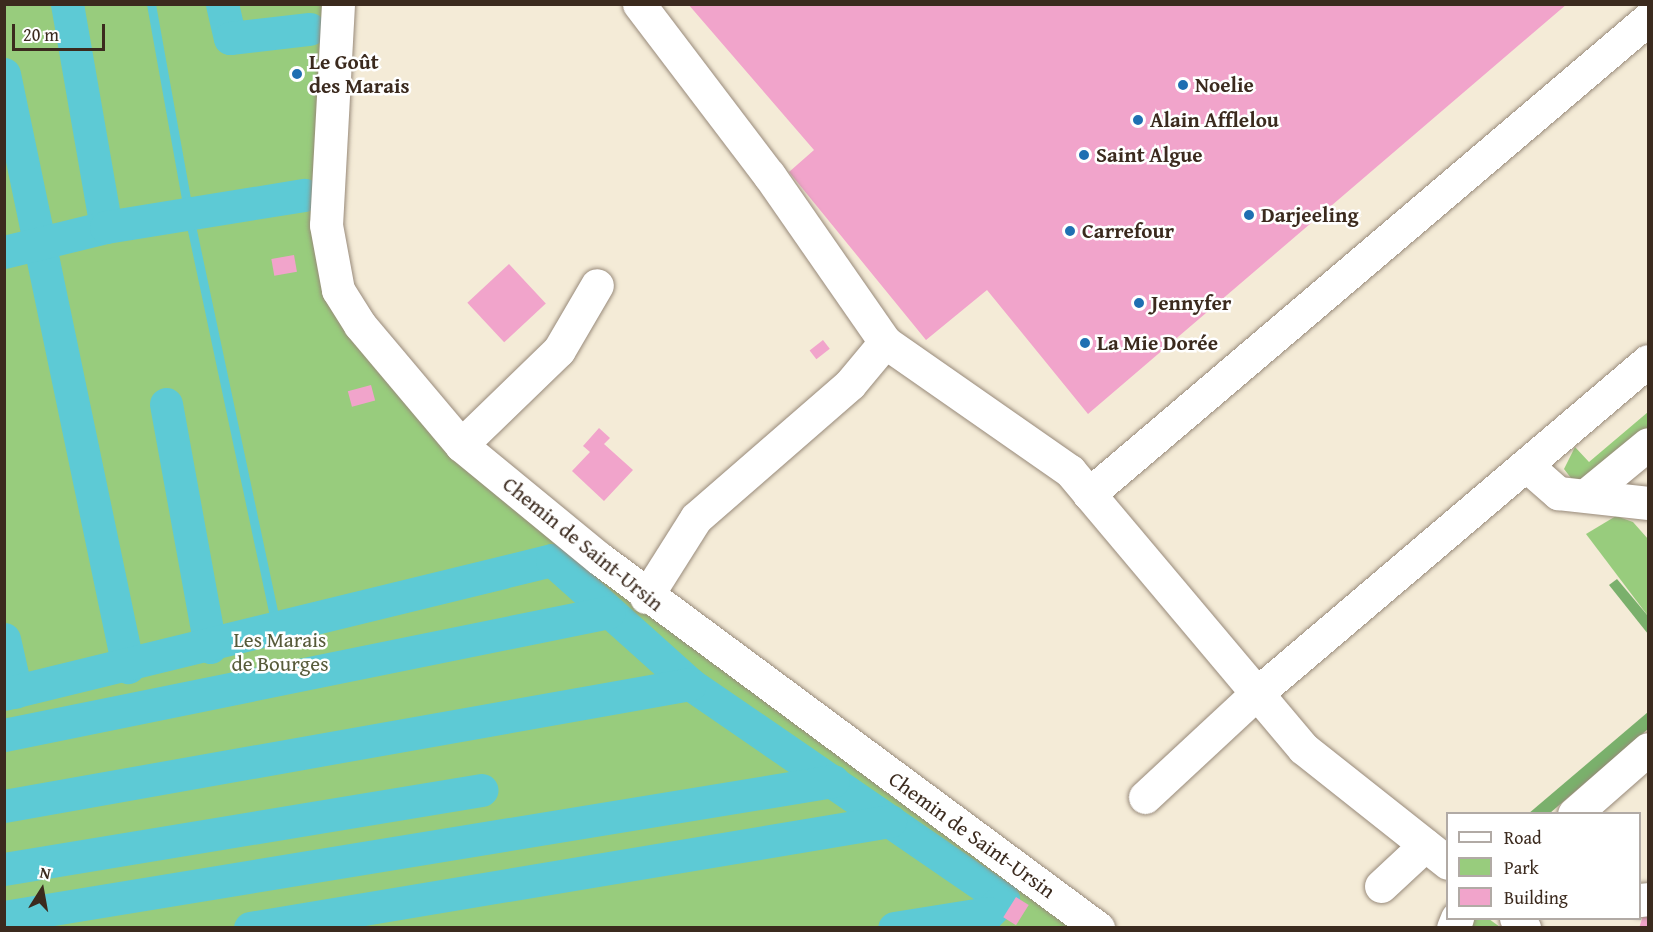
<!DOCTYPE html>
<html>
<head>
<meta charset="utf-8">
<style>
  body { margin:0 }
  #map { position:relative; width:1653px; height:932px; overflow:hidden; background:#f4ebd7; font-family:"Gentium Book Plus",serif }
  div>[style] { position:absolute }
  .green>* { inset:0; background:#98cc7d }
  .forest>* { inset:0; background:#7ab06c }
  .stream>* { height:9px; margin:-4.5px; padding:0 4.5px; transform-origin:4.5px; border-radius:4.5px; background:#5dcad5 }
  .canal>* { height:33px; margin:-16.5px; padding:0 16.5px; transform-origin:16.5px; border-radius:16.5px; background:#5dcad5 }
  .building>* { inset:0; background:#f1a4cb; transform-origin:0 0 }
  .roads { filter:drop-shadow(0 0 2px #988a7a) drop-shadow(0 0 2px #988a7a) }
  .minor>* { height:33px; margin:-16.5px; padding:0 16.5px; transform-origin:16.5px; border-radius:16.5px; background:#fff }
  .dots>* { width:16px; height:16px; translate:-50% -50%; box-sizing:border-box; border:3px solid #fff; border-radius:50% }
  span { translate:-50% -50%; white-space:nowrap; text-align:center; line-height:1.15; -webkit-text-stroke:5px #fff; paint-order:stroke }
  .poi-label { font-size:21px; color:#3b2a1e; font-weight:700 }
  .left { translate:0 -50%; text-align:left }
  .street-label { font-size:21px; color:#3b2a1e }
  .park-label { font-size:21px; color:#575b3a }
  .frame { position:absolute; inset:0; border:6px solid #3b2a1e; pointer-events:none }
  .legend { position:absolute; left:1446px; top:812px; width:195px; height:108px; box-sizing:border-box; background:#fff; border:2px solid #b1aaa5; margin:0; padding:8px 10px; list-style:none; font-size:18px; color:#3b2a1e }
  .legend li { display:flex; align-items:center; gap:12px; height:30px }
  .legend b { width:30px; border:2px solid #b1aaa5 }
  .north { position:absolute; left:12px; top:860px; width:60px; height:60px; -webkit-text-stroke:4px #fff; paint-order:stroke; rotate:11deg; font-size:16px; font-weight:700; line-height:24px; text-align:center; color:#3b2a1e }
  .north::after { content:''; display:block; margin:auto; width:21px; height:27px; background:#3b2a1e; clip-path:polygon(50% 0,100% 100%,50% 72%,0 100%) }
  .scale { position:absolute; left:12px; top:24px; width:93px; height:27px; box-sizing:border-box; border:3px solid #3b2a1e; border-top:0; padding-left:8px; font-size:18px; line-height:21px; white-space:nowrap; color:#3b2a1e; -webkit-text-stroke:4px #fff; paint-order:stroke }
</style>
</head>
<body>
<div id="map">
  <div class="green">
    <div style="clip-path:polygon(5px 4px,345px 5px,324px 183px,360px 326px,461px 445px,1098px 928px,5px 928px)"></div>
    <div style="clip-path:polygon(1648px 412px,1648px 433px,1586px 481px,1571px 478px,1564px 469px,1575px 447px,1589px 462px)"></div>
    <div style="clip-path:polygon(1616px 516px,1633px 522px,1648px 539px,1648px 616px,1586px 534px)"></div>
    <div style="clip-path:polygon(1469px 918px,1489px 919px,1500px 927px,1463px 928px)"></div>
  </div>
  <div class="forest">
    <div style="clip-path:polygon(1617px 579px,1648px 616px,1648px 634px,1609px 585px)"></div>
    <div style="clip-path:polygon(1648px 712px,1648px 729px,1550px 813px,1528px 814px)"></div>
  </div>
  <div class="stream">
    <div style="left:151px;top:4px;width:215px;rotate:79.8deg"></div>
    <div style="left:189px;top:216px;width:423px;rotate:78deg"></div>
  </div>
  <div class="canal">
    <div style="left:67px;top:4px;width:226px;rotate:80.1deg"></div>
    <div style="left:222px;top:4px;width:35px;rotate:77deg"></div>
    <div style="left:230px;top:38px;width:80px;rotate:-6.5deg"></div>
    <div style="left:4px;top:74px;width:606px;rotate:78.19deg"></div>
    <div style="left:4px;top:252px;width:105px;rotate:-13.8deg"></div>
    <div style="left:106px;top:227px;width:201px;rotate:-9.2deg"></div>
    <div style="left:166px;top:404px;width:247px;rotate:79.7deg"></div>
    <div style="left:4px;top:639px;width:54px;rotate:77.2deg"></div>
    <div style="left:4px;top:694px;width:564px;rotate:-13.74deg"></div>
    <div style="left:552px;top:560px;width:186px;rotate:41.9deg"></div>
    <div style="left:690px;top:684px;width:380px;rotate:34.5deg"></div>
    <div style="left:1003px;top:899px;width:21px;rotate:137deg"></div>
    <div style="left:988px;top:913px;width:95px;rotate:170.9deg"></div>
    <div style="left:4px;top:735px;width:617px;rotate:-11.49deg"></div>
    <div style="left:4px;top:806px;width:697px;rotate:-10.08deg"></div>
    <div style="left:4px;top:869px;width:484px;rotate:-9.4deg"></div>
    <div style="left:4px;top:917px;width:840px;rotate:-9.32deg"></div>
    <div style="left:250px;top:928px;width:649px;rotate:-9.49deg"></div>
  </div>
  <div class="building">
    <div style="clip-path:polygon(688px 4px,1567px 4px,1088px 414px,987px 290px,926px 340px,789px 172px,814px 150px)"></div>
    <div style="left:294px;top:255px;width:17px;height:23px;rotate:80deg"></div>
    <div style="left:509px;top:264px;width:54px;height:57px;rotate:47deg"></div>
    <div style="left:823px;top:340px;width:11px;height:17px;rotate:52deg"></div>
    <div style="left:371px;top:385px;width:16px;height:24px;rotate:75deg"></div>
    <div style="clip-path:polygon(599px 428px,610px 438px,604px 444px,633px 470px,604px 501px,572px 471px,590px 452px,583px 446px)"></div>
    <div style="left:1016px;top:897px;width:15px;height:24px;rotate:32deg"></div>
    <div style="clip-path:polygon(1648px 901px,1648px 928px,1639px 928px)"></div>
  </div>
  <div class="roads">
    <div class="minor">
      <div style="left:338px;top:4px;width:221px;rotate:93.1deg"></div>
      <div style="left:326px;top:225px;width:66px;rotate:79.5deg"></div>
      <div style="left:338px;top:290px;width:41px;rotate:57.8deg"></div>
      <div style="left:360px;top:325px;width:157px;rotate:49.9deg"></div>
      <div style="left:461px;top:445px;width:180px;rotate:39.4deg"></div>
      <div style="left:600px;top:559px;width:620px;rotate:36.54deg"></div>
      <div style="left:639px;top:4px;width:215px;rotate:52.8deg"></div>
      <div style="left:769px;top:175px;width:203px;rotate:55.2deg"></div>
      <div style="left:885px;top:342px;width:226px;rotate:34.9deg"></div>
      <div style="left:1070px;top:471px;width:30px;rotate:50deg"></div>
      <div style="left:461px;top:445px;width:136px;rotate:-44.1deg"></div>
      <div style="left:559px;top:350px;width:75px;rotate:-59.7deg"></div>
      <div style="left:1526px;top:465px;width:43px;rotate:41.2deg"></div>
      <div style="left:1558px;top:493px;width:91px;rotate:6.3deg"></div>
      <div style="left:1586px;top:495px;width:80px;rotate:-39.4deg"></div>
      <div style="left:646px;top:597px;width:93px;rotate:-57.7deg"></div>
      <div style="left:696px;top:518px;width:204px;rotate:-41deg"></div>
      <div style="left:850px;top:384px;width:55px;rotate:-50.2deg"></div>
      <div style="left:1145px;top:797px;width:151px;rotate:-42.9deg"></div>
      <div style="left:1256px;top:694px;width:514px;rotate:-40.35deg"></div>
      <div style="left:1574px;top:814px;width:98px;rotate:-41.3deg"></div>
      <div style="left:1448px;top:863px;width:185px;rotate:-141.6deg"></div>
      <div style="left:1303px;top:748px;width:332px;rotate:-130.1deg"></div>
      <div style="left:1089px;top:494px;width:734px;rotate:-40.36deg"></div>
      <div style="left:1381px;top:886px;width:60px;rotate:-43deg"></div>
      <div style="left:1640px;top:900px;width:8px;rotate:-7deg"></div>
      <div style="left:1516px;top:918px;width:13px;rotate:51deg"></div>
      <div style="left:1453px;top:928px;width:11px;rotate:-68deg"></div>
    </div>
  </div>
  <div class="dots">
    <div style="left:297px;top:74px;background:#1f6fb2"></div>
    <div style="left:1183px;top:85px;background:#1f6fb2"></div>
    <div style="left:1138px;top:120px;background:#1f6fb2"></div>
    <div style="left:1084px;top:155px;background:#1f6fb2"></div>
    <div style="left:1249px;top:215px;background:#1f6fb2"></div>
    <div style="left:1070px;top:231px;background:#1f6fb2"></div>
    <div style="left:1139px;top:303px;background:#1f6fb2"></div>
    <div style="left:1085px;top:343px;background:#1f6fb2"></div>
  </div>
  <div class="poi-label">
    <span class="left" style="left:309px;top:74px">Le Goût<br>des Marais</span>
    <span class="left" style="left:1195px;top:85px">Noelie</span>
    <span class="left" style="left:1150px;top:120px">Alain Afflelou</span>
    <span class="left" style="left:1096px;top:155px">Saint Algue</span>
    <span class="left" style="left:1261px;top:215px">Darjeeling</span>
    <span class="left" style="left:1082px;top:231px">Carrefour</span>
    <span class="left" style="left:1151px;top:303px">Jennyfer</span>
    <span class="left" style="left:1097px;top:343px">La Mie Dorée</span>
  </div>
  <div class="street-label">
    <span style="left:583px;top:544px;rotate:39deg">Chemin de Saint-Ursin</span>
    <span style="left:972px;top:835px;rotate:36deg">Chemin de Saint-Ursin</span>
  </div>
  <div class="park-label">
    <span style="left:280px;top:652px">Les Marais<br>de Bourges</span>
  </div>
  <div class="frame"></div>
  <ul class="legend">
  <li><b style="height:8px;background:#fff"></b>Road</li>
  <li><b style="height:16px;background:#98cc7d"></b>Park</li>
  <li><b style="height:16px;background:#f1a4cb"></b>Building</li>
  </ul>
  <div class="north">N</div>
  <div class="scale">20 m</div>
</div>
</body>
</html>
